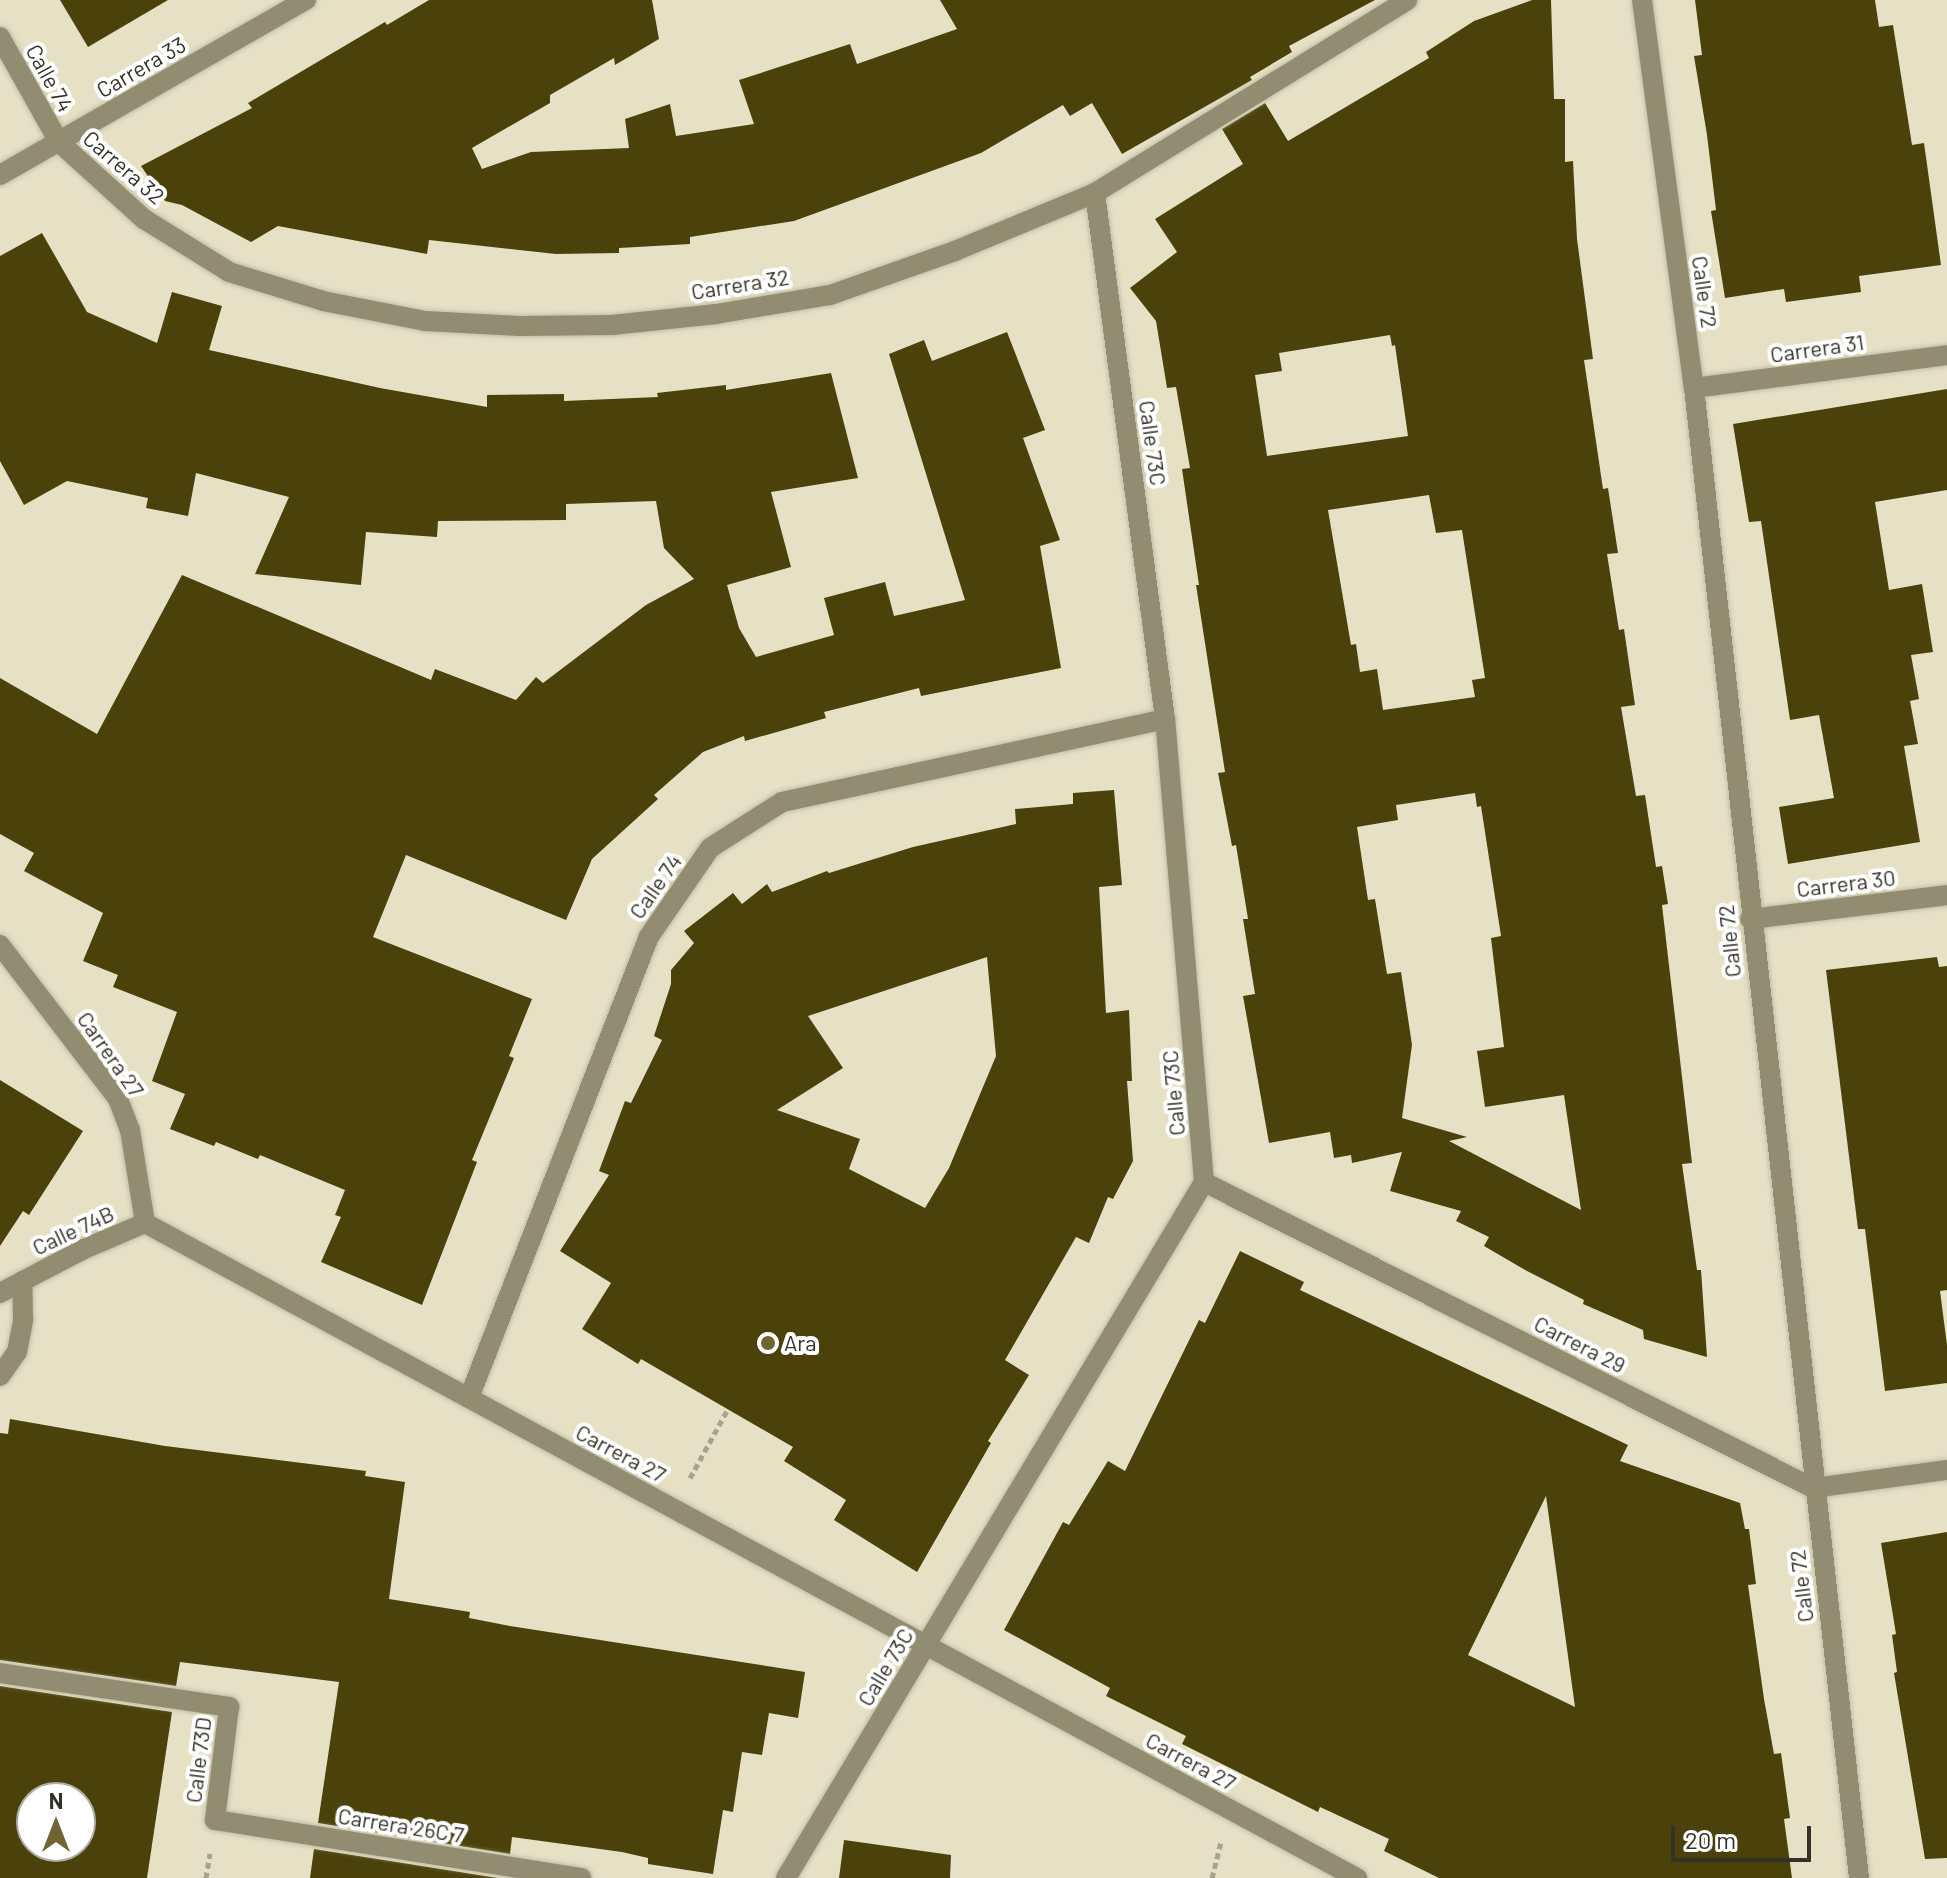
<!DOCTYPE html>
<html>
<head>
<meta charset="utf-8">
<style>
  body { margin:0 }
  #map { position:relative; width:1947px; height:1878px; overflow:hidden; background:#e6e1c5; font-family:Barlow,sans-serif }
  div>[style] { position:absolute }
  .building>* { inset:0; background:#4b410a }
  .path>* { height:5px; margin-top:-2.5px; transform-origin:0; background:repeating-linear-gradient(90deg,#a7a38d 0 6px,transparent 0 10px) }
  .roads { filter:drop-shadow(0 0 2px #c2bea5) drop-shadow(0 0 2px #c2bea5) }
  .minor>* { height:20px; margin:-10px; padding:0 10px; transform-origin:10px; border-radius:10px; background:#928c71 }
  .dots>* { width:22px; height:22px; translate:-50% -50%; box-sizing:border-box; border:4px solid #fff; border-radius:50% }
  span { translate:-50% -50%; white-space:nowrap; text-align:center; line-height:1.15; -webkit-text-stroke:8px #fff; paint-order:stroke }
  .street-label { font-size:22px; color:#343127 }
  .poi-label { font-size:22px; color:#343127 }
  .left { translate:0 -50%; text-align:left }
  .north { position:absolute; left:16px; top:1782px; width:80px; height:80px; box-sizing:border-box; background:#fff; border:2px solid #aeada9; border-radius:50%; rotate:0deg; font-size:22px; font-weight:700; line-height:32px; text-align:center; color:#343127 }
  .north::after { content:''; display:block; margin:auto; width:28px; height:36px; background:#706532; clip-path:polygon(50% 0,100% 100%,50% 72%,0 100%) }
  .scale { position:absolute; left:1671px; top:1826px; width:140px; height:36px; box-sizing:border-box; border:4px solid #343127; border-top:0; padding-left:10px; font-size:24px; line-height:28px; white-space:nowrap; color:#343127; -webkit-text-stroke:6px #fff; paint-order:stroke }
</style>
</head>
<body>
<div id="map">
  <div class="building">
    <div style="clip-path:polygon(60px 0,168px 0,88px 47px)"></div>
    <div style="clip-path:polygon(429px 0,652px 0,659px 39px,615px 65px,614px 58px,550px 95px,550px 103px,472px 148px,482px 169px,531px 152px,629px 148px,625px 119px,670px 104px,676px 136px,754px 124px,739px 80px,850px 44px,857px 64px,957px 29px,940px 0,1375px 0,1289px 46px,1292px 52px,1250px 77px,1252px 80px,1122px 154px,1092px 103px,1070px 116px,1063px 105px,981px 153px,794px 221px,690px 237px,690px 244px,619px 248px,619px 253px,556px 254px,429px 240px,427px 254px,278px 226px,251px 242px,182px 205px,165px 201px,141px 166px,252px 108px,248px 103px,385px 22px,387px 25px)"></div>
    <div style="clip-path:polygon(evenodd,1532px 0,1551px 0,1554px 99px,1565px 99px,1565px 162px,1573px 161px,1577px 239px,1593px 359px,1584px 360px,1603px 489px,1608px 488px,1618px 553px,1607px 554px,1619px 630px,1624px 629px,1635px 705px,1621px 707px,1636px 796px,1645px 795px,1656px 867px,1662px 866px,1668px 904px,1662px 905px,1692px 1163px,1682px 1164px,1697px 1270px,1701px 1270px,1707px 1357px,1644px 1339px,1643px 1330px,1583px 1304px,1584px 1300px,1527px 1271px,1484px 1246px,1489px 1237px,1456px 1221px,1461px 1211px,1390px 1191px,1402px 1152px,1352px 1163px,1351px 1155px,1334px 1158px,1330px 1132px,1269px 1143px,1243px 996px,1255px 994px,1243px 919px,1248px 919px,1236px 845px,1232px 846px,1218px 773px,1225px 772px,1196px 585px,1199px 585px,1182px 469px,1190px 468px,1176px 387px,1167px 388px,1156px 321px,1130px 288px,1177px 252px,1155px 219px,1243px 164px,1222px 129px,1265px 103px,1288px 141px,1429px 58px,1426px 52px,1474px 21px,1532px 0,1390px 335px,1392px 346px,1395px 345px,1408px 436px,1267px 456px,1255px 375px,1282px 371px,1279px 353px,1390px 335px,1532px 0,1429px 495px,1436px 533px,1462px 530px,1485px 678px,1472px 680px,1475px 697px,1383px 710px,1377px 669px,1360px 672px,1356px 644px,1351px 645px,1328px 510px,1429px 495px,1532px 0,1475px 793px,1477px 807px,1481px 806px,1501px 936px,1491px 938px,1504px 1047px,1477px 1051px,1485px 1107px,1564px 1095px,1581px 1210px,1449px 1141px,1467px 1137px,1402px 1118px,1412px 1045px,1401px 972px,1387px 974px,1375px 899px,1368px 900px,1357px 827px,1398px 820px,1396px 805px,1475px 793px)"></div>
    <div style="clip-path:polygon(1695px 0,1875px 0,1879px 27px,1893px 25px,1912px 145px,1924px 143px,1941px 265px,1859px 276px,1861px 292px,1786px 302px,1784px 289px,1725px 298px,1711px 211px,1716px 210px,1707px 135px,1694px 56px,1702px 55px)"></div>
    <div style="clip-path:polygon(42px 233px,87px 312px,157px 343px,172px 292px,222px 306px,209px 350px,380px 388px,487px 407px,487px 395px,564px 394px,564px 401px,658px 397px,657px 393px,726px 385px,726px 390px,831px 373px,858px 478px,771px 492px,791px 567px,727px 585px,739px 628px,756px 657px,834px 635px,824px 598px,885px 582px,894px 616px,965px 600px,889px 354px,924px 340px,932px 361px,1007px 332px,1045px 430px,1023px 438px,1060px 540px,1040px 546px,1061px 668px,921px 696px,919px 688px,824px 712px,826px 718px,745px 741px,744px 736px,703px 752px,654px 795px,658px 799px,592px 859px,566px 920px,406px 855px,373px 937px,532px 999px,509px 1056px,514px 1058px,472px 1160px,477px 1162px,422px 1305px,321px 1262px,341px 1217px,335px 1215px,345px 1190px,260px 1155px,258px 1159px,216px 1142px,214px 1146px,170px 1129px,185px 1094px,152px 1081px,177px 1012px,113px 987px,118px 975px,83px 961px,103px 913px,24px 871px,34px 853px,0 834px,0 678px,97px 734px,182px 575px,431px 680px,435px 669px,516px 700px,536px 677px,543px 683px,646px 605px,694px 579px,664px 548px,656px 501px,566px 504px,566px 520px,438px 521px,437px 537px,366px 532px,361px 585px,255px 574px,289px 497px,196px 473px,188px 516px,146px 508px,148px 498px,67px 481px,24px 505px,0 461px,0 256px)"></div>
    <div style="clip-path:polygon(1947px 389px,1947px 490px,1875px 502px,1889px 590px,1922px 584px,1933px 652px,1911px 655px,1919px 699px,1910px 701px,1918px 744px,1904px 746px,1920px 842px,1788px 864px,1779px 807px,1834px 798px,1819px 715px,1790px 720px,1761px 521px,1749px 522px,1733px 424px)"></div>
    <div style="clip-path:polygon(evenodd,1114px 790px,1122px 885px,1099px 887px,1106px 1013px,1129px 1010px,1132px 1081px,1127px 1081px,1133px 1161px,1113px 1199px,1108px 1197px,1089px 1243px,1076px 1237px,1005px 1360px,1029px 1375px,988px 1441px,991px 1443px,917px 1572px,834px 1520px,846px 1500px,784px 1461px,793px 1447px,641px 1359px,638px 1364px,582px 1329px,611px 1283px,560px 1251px,609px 1175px,599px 1171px,625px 1101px,631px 1103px,662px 1040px,654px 1036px,671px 984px,671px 970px,694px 943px,684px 931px,733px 893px,742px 904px,767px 884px,772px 892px,827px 871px,829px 873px,913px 847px,1016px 824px,1015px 809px,1073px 804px,1073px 793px,1114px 790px,987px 957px,996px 1056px,949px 1168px,925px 1208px,849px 1169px,860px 1139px,777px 1110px,843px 1068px,808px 1016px,987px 957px)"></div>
    <div style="clip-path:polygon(1937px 957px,1939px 967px,1947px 966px,1947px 1290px,1940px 1291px,1947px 1345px,1947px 1383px,1885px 1391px,1865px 1229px,1858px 1229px,1826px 970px)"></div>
    <div style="clip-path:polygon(0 1080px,83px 1131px,29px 1215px,23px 1211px,0 1246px)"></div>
    <div style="clip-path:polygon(evenodd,1240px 1251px,1304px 1282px,1300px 1290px,1628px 1445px,1620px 1461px,1740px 1503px,1745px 1529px,1749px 1529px,1756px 1584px,1748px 1585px,1764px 1699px,1774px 1754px,1781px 1753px,1790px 1818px,1784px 1819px,1792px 1878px,1439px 1878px,1384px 1851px,1389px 1839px,1320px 1807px,1318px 1812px,1182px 1744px,1186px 1736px,1106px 1696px,1110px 1688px,1004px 1630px,1063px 1522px,1069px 1525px,1108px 1461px,1125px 1471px,1199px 1320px,1205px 1323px,1240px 1251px,1546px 1496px,1575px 1707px,1468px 1655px,1546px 1496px)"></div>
    <div style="clip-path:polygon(10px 1419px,165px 1446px,366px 1471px,365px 1476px,405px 1482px,389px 1599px,470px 1612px,469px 1618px,510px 1626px,805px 1672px,798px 1718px,769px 1713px,762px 1755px,742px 1752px,733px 1812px,723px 1810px,713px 1874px,648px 1864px,648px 1858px,622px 1852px,512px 1837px,510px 1854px,318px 1823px,339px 1682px,180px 1662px,176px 1686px,0 1660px,0 1433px,8px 1434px)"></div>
    <div style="clip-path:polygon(1947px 1532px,1947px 1858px,1925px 1859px,1894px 1673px,1897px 1672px,1892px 1635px,1896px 1634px,1881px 1543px)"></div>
    <div style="clip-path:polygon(evenodd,0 1686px,172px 1712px,147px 1878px,0 1878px,0 1686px,32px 1798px,80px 1798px,80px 1846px,32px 1846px,32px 1798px)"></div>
    <div style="clip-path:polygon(844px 1840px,951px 1855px,950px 1878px,839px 1878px)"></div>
    <div style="clip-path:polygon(314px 1849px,498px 1878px,310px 1878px)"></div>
  </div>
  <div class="path">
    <div style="left:690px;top:1478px;width:79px;rotate:-61.2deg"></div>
    <div style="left:206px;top:1878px;width:25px;rotate:-81deg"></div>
    <div style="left:1212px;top:1878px;width:38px;rotate:-76deg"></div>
  </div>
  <div class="roads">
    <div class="minor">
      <div style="left:1642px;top:0;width:391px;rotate:82.4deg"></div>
      <div style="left:1694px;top:388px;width:1499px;rotate:83.68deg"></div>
      <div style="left:0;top:37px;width:120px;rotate:60.7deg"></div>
      <div style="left:59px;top:142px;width:115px;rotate:42.2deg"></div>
      <div style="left:144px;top:219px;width:100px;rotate:31.9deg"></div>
      <div style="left:229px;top:272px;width:98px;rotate:17.1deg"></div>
      <div style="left:323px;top:301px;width:104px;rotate:11.1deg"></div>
      <div style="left:425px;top:321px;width:94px;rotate:3deg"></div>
      <div style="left:519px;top:326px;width:93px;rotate:-0.6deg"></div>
      <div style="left:612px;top:325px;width:105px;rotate:-6deg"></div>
      <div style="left:716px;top:314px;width:116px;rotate:-9.5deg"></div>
      <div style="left:830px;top:295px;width:133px;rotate:-19.4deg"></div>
      <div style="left:955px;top:251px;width:152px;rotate:-22.5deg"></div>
      <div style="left:1095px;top:193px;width:367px;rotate:-31.7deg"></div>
      <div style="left:0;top:175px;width:353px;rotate:-29.8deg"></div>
      <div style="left:1694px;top:388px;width:255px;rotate:-7.4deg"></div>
      <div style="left:1750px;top:919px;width:198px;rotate:-6.9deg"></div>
      <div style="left:0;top:945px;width:194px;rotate:52.5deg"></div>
      <div style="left:118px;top:1099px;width:33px;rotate:69deg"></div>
      <div style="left:130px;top:1130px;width:94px;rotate:80.8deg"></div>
      <div style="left:1204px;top:1182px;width:682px;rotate:26.68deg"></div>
      <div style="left:1813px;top:1488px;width:135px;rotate:-7.7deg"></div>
      <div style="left:145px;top:1223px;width:1378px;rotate:28.39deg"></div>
      <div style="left:0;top:1293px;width:95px;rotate:-27.6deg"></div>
      <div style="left:84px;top:1249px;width:66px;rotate:-23.1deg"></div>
      <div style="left:0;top:1376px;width:29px;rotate:-55deg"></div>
      <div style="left:17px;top:1352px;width:33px;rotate:-79deg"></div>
      <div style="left:23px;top:1320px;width:39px;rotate:-91deg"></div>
      <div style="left:469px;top:1398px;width:494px;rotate:-68.7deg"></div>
      <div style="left:648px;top:938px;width:109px;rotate:-55.4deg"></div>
      <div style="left:710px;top:848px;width:85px;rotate:-32.6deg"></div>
      <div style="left:782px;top:802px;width:392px;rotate:-12.2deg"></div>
      <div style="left:0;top:1673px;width:232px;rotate:8.4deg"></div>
      <div style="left:229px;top:1707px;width:114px;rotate:97.1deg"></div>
      <div style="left:215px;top:1820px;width:371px;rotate:9deg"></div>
      <div style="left:786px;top:1878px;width:812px;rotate:-59.01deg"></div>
      <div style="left:1204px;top:1182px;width:465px;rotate:-94.8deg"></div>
      <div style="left:1165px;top:719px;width:531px;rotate:-97.58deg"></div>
    </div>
  </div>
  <div class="dots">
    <div style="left:768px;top:1343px;background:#706532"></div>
  </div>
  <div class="street-label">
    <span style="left:141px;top:67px;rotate:-30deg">Carrera 33</span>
    <span style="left:50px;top:78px;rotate:61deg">Calle 74</span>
    <span style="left:124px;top:167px;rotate:41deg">Carrera 32</span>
    <span style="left:740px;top:284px;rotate:-9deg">Carrera 32</span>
    <span style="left:1705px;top:292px;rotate:82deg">Calle 72</span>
    <span style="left:1817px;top:348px;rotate:-8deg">Carrera 31</span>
    <span style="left:1153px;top:443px;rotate:82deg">Calle 73C</span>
    <span style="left:1846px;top:883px;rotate:-7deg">Carrera 30</span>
    <span style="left:655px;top:886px;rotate:-55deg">Calle 74</span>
    <span style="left:1729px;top:941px;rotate:-96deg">Calle 72</span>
    <span style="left:111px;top:1054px;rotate:55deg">Carrera 27</span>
    <span style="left:1173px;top:1093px;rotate:-95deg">Calle 73C</span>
    <span style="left:73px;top:1230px;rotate:-25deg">Calle 74B</span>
    <span style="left:1580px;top:1344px;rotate:27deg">Carrera 29</span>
    <span style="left:621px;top:1453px;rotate:28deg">Carrera 27</span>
    <span style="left:1801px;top:1586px;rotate:-97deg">Calle 72</span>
    <span style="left:885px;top:1667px;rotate:-59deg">Calle 73C</span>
    <span style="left:198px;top:1760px;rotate:-83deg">Calle 73D</span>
    <span style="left:1191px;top:1761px;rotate:28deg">Carrera 27</span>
    <span style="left:401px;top:1825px;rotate:9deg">Carrera 26C 7</span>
  </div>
  <div class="poi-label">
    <span class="left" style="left:784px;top:1343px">Ara</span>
  </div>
  <div class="north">N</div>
  <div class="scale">20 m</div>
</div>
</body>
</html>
